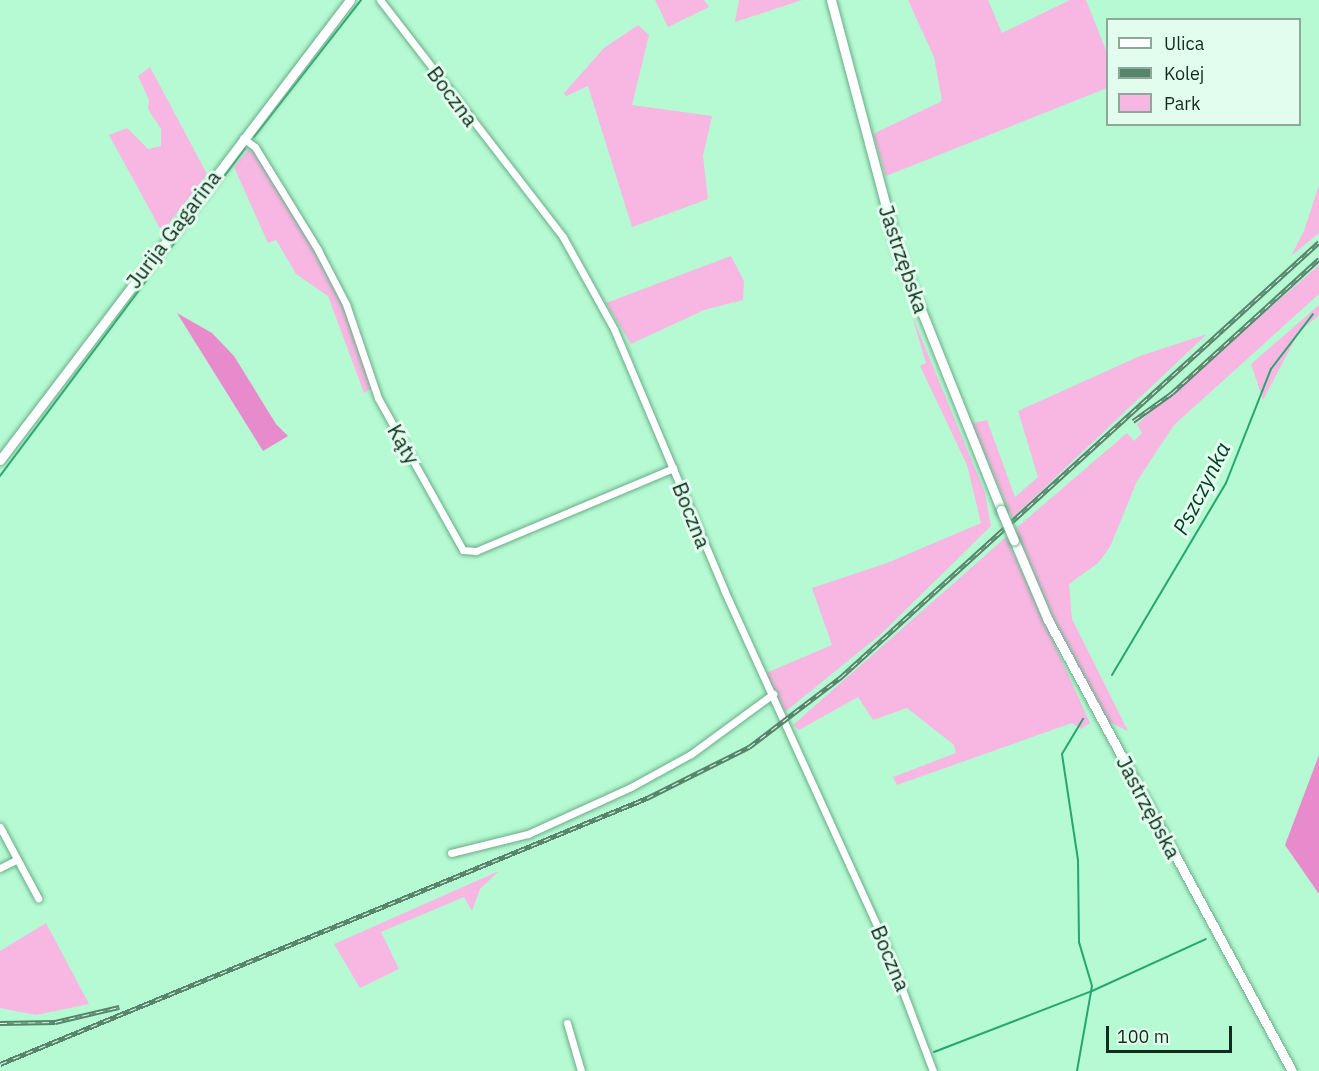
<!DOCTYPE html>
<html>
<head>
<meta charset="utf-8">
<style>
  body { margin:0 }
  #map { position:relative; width:1319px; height:1071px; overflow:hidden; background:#b5fad3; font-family:"IBM Plex Sans",sans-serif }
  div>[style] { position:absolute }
  .green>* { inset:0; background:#f8b7e3 }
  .forest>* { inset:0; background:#e88bcc }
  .stream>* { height:2px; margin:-1px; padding:0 1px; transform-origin:1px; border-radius:1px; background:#25a76f }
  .roads { filter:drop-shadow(0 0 2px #69ac87) drop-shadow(0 0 2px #69ac87) }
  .minor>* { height:7px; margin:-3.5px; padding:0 3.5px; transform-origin:3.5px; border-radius:3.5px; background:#fff }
  .tertiary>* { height:9px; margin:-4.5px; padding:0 4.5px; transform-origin:4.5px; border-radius:4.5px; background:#fff }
  .rail>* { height:4.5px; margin-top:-2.25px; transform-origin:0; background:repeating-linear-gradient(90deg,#e2fded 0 7px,#57856c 0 14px); box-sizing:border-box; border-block:2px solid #57856c }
  .bridges { filter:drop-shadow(0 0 2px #69ac87) drop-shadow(0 0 2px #69ac87) }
  .tertiary-bridge>* { height:9px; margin:-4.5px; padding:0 4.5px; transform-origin:4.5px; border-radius:4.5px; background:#fff }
  span { translate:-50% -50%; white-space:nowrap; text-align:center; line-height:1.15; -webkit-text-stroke:6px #e2fded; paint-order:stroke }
  .street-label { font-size:21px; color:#102c1e }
  .water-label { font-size:22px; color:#063b24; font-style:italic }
  .legend { position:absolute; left:1106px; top:18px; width:195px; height:108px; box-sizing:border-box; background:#e2fded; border:2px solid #8ea99a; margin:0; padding:8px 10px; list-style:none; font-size:18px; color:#102c1e }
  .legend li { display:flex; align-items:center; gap:12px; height:30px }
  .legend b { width:30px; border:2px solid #8ea99a }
  .scale { position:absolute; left:1106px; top:1026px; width:126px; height:27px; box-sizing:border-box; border:3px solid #102c1e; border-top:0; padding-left:8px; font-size:18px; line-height:21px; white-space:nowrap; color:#102c1e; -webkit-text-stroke:4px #e2fded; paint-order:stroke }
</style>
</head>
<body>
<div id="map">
  <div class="green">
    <div style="clip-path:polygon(655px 0,704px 0,709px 7px,668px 27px)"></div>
    <div style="clip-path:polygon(739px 0,802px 0,735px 22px)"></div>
    <div style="clip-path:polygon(908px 0,988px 0,1002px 33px,1070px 0,1086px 0,1107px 53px,1107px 88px,886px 176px,873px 134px,942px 101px,934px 57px)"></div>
    <div style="clip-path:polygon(638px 25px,649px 35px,632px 105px,712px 116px,703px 156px,708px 199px,632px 227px,588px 86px,566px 96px,564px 93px,604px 48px)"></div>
    <div style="clip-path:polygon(150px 67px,207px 174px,162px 232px,109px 135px,127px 128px,148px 149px,161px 146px,161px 129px,148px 109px,149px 100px,138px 76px)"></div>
    <div style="clip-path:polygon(248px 150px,256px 152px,306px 235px,347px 314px,371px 389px,364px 393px,328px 296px,296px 274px,276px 240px,268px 243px,234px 167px)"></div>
    <div style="clip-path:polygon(1319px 185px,1319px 233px,1291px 256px,1304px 231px)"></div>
    <div style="clip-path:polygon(731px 256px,744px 281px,743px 300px,704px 310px,631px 344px,606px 303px)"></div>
    <div style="clip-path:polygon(1319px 265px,1319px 294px,1174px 425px,1137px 481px,1110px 547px,1098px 563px,1069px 584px,1072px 619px,1128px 731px,1107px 721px,1053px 618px,1015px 529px,1127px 433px,1134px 441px,1142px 433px,1137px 424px)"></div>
    <div style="clip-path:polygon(1319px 305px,1319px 315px,1299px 332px,1263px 400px,1251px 364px)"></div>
    <div style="clip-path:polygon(911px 313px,985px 493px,991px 526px,881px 634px,785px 712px,766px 673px,832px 645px,812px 588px,887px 563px,981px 523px,967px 465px,920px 366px,926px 363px)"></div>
    <div style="clip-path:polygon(1207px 334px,1040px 492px,1012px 518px,972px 423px,987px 420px,1015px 497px,1038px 477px,1018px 411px,1140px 356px)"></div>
    <div style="clip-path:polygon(1006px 537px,1090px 723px,1081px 729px,1072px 723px,897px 785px,893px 777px,956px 753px,954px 745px,907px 708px,873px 720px,858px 697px,799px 730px,793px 725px)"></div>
    <div style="clip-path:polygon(499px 871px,480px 889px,472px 911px,464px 897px,381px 932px,399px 969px,360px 988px,334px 944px)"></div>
    <div style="clip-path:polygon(46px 923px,89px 1004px,36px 1015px,0 1008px,0 951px)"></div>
  </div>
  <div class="forest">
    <div style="clip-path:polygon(177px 313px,212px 333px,234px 356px,276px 424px,288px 436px,263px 451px)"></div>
    <div style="clip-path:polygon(1319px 755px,1319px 894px,1285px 845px)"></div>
  </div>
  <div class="stream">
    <div style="left:254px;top:137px;width:174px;rotate:-52deg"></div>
    <div style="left:0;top:476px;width:409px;rotate:-53.2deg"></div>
    <div style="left:1112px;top:675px;width:223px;rotate:-59.3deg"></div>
    <div style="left:1226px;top:483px;width:123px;rotate:-68.5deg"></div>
    <div style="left:1271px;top:369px;width:69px;rotate:-52.6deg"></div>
    <div style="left:934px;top:1052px;width:169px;rotate:-21.1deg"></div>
    <div style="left:1092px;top:991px;width:125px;rotate:-24.5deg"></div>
    <div style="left:1077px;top:1071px;width:86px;rotate:-80deg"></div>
    <div style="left:1092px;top:986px;width:46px;rotate:-106.5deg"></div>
    <div style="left:1079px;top:942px;width:82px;rotate:-90.7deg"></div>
    <div style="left:1078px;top:860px;width:107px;rotate:-98.6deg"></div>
    <div style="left:1062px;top:754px;width:41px;rotate:-59deg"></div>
  </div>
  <div class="roads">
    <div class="minor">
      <div style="left:380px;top:0;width:299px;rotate:52.3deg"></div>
      <div style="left:563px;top:237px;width:105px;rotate:61deg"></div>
      <div style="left:614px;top:329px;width:283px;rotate:67.1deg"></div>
      <div style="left:724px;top:590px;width:389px;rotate:65.5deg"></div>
      <div style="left:885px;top:944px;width:136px;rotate:69.3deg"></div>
      <div style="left:243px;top:138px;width:15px;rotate:37deg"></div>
      <div style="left:255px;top:147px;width:121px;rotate:58.5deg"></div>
      <div style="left:318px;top:250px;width:61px;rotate:62.6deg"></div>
      <div style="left:346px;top:304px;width:99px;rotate:71.2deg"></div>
      <div style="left:378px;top:398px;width:174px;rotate:60.8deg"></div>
      <div style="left:463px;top:550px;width:13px;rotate:4deg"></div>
      <div style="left:476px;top:551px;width:214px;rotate:-22.8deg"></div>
      <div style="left:0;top:827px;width:81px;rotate:61.8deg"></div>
      <div style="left:451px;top:853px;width:79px;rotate:-13.9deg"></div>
      <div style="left:528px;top:834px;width:113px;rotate:-24.5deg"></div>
      <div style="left:631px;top:787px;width:68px;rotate:-28.8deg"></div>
      <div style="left:691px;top:754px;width:102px;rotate:-36.2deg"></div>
      <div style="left:0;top:868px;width:18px;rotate:-27deg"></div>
      <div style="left:567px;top:1023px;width:50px;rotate:73.7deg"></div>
    </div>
    <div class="tertiary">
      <div style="left:831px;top:0;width:261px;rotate:75.1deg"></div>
      <div style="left:898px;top:252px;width:278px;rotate:68.2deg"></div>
      <div style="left:0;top:460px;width:578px;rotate:-52.73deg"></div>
      <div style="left:1014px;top:540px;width:87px;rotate:67deg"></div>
      <div style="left:1048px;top:620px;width:513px;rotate:61.59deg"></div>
    </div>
  </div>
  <div class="rail">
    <div style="left:1133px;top:421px;width:48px;rotate:-35.7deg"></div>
    <div style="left:1172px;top:393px;width:199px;rotate:-42.4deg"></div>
    <div style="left:0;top:1023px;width:55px;rotate:-1deg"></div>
    <div style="left:55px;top:1022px;width:66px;rotate:-13.2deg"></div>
    <div style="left:0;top:1064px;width:700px;rotate:-22.35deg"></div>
    <div style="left:647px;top:798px;width:114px;rotate:-26.6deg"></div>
    <div style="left:749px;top:747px;width:116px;rotate:-37.3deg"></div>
    <div style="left:841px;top:677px;width:646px;rotate:-42.3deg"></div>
  </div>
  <div class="bridges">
    <div class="tertiary-bridge">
      <div style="left:1001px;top:510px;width:33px;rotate:67deg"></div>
    </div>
  </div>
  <div class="street-label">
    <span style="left:453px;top:96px;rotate:53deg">Boczna</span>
    <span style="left:173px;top:229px;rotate:-53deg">Jurija Gagarina</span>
    <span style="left:904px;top:259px;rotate:71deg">Jastrzębska</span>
    <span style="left:404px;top:444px;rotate:60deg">Kąty</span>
    <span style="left:692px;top:515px;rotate:68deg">Boczna</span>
    <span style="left:1149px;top:807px;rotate:62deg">Jastrzębska</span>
    <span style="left:891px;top:958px;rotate:67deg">Boczna</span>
  </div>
  <div class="water-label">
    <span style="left:1201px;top:488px;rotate:-63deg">Pszczynka</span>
  </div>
  <ul class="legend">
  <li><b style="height:8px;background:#fff"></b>Ulica</li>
  <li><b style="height:8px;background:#57856c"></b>Kolej</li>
  <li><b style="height:16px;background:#f8b7e3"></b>Park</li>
  </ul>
  <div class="scale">100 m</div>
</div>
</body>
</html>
